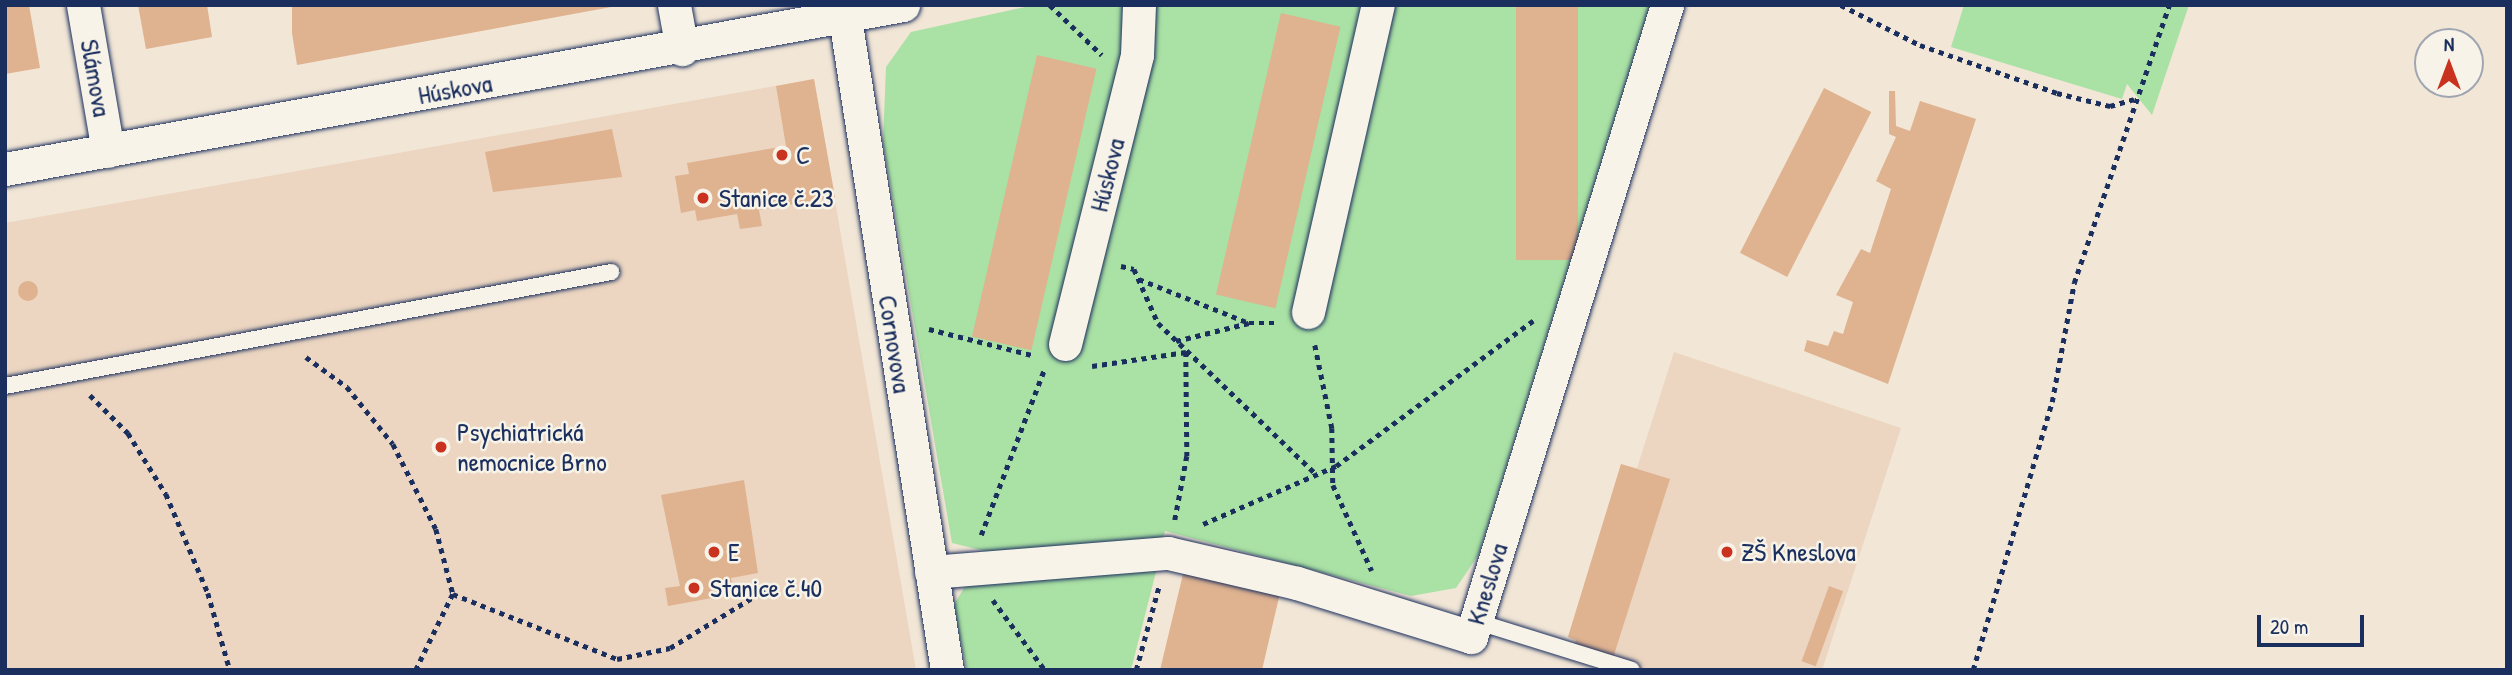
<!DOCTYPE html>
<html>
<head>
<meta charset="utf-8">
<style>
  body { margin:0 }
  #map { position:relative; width:2512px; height:675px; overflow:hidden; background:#f2e6d6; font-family:"Patrick Hand",sans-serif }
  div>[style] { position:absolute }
  .built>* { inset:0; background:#ecd6c1 }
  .green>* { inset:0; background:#aae1a4 }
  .building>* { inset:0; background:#dfb290; transform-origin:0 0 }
  .round { border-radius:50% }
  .path>* { height:4.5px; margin-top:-2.25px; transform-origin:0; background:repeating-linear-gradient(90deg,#1b2f5e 0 5px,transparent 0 10px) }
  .roads { filter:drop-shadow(0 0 2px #1b2f5e) drop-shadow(0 0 2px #1b2f5e) }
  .service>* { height:16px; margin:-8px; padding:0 8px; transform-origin:8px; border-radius:8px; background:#f7f3e8 }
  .minor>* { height:33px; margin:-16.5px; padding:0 16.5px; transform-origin:16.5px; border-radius:16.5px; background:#f7f3e8 }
  .dots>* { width:19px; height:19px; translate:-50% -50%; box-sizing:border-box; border:4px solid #f7f3e8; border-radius:50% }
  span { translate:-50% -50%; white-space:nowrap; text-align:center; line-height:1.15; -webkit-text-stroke:5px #f7f3e8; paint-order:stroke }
  .street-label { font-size:26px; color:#1b2f5e }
  .poi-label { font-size:26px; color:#1b2f5e }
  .left { translate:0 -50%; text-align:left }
  .frame { position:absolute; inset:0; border:7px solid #1b2f5e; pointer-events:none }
  .north { position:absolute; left:2414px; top:28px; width:70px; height:70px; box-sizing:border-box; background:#f7f3e8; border:2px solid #9fa5b1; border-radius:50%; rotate:0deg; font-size:19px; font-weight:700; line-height:28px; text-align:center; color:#1b2f5e }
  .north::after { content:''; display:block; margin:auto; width:24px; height:32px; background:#c8321e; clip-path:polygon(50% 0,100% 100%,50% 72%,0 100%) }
  .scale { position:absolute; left:2257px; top:615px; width:107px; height:32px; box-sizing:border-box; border:4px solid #1b2f5e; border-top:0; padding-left:9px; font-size:21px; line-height:24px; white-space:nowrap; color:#1b2f5e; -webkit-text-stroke:5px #f7f3e8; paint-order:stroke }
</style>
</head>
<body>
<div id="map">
  <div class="built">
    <div style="clip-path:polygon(814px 79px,916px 670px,5px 670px,5px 223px)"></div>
    <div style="clip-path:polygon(1674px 352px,1901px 428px,1822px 670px,1609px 670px,1568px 637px,1621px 464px,1637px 468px)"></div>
  </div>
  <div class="green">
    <div style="clip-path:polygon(1034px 5px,1650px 5px,1479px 554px,1456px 588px,1411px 596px,1165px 531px,1161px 546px,1001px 555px,952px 543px,883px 142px,886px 67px,911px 32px)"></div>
    <div style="clip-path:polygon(1964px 5px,2189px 5px,2152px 115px,2127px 84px,2122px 99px,1951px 47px)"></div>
    <div style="clip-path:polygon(1157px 568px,1131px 670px,967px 670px,953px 606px,969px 580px)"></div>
  </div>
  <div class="building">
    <div style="clip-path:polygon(5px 5px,29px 5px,40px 68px,5px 74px)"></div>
    <div style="clip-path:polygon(138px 5px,207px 5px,212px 37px,146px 49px)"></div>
    <div style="clip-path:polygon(622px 5px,297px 65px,292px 33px,292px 7px,299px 5px)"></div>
    <div style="left:1516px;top:5px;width:62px;height:255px"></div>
    <div style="left:1281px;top:13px;width:61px;height:289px;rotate:13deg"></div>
    <div style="left:1037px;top:55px;width:61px;height:289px;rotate:13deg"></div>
    <div style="clip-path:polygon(814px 79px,835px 197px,759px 210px,762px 226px,740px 229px,737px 214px,697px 221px,695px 210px,681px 213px,675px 176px,689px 174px,687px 163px,786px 146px,776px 86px)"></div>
    <div style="left:1824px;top:88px;width:53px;height:185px;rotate:27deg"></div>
    <div style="clip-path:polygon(1889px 91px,1895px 91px,1896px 126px,1910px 131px,1920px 101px,1976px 119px,1888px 384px,1804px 351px,1807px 340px,1828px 346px,1834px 331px,1843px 334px,1853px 302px,1836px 295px,1861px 249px,1870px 253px,1891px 189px,1876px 181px,1896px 137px,1889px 134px)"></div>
    <div style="clip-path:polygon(612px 129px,622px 177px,493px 192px,485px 152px)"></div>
    <div class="round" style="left:18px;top:281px;width:20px;height:20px"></div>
    <div style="clip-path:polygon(1621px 464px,1670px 479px,1613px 658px,1574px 646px,1576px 640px,1568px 637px)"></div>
    <div style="clip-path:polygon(744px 480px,758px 573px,731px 578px,733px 588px,711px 592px,712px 598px,668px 606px,665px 588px,680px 586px,661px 495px)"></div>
    <div style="clip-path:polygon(1184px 570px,1280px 593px,1262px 670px,1160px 670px)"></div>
    <div style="left:1829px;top:586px;width:15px;height:80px;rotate:20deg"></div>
  </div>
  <div class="path">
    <div style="left:1050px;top:5px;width:72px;rotate:43.9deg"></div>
    <div style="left:1841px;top:5px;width:89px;rotate:26.9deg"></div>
    <div style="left:1920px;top:45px;width:145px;rotate:19.3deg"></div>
    <div style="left:2057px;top:93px;width:55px;rotate:13.8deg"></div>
    <div style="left:2110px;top:106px;width:25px;rotate:-16deg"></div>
    <div style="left:1121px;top:266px;width:13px;rotate:13deg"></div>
    <div style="left:1134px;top:269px;width:59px;rotate:66deg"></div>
    <div style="left:1158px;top:323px;width:220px;rotate:43.7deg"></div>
    <div style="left:1139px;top:279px;width:118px;rotate:21.8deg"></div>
    <div style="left:1249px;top:323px;width:27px"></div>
    <div style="left:929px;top:329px;width:106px;rotate:14.2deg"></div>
    <div style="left:1176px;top:341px;width:75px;rotate:-13.9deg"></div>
    <div style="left:1315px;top:345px;width:85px;rotate:78.4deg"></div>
    <div style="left:1332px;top:428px;width:57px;rotate:89deg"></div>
    <div style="left:1333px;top:485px;width:94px;rotate:65.6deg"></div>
    <div style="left:306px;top:357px;width:51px;rotate:36.2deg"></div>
    <div style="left:347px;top:387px;width:73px;rotate:51.1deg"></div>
    <div style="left:393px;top:444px;width:95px;rotate:63.2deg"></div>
    <div style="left:436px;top:529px;width:67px;rotate:75.3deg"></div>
    <div style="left:453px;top:594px;width:85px;rotate:116deg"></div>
    <div style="left:1092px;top:366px;width:95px;rotate:-8.5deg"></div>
    <div style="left:1186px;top:352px;width:104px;rotate:89.4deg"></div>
    <div style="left:1187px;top:456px;width:65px;rotate:100.6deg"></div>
    <div style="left:90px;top:395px;width:54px;rotate:45deg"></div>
    <div style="left:128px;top:433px;width:72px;rotate:58.1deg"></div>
    <div style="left:166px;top:494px;width:108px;rotate:67deg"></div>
    <div style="left:208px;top:593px;width:80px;rotate:74.1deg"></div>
    <div style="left:1203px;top:524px;width:145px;rotate:-23.6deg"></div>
    <div style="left:1336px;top:466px;width:245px;rotate:-36.4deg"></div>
    <div style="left:981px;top:535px;width:177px;rotate:-69.1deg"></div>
    <div style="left:453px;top:594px;width:176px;rotate:21.6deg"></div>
    <div style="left:617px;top:659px;width:54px;rotate:-11.7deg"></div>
    <div style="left:670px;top:648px;width:111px;rotate:-31.4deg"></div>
    <div style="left:993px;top:600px;width:87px;rotate:53.4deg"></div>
    <div style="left:1136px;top:670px;width:87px;rotate:-74.7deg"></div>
    <div style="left:1973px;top:670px;width:279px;rotate:-73.6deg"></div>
    <div style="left:2052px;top:402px;width:121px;rotate:-79.5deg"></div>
    <div style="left:2074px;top:283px;width:294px;rotate:-71.1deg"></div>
  </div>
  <div class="roads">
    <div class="service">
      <div style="left:5px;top:386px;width:617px;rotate:-10.65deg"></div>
      <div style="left:1475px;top:621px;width:164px;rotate:17.3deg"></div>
    </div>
    <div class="minor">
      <div style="left:83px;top:5px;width:148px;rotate:80.3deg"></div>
      <div style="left:674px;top:5px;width:45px;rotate:79.7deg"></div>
      <div style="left:845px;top:18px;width:660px;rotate:81.11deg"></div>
      <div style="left:5px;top:169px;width:913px;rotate:-10.35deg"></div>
      <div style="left:1308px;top:312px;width:315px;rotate:-77.2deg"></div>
      <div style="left:1065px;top:344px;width:298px;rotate:-76deg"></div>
      <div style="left:1137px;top:55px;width:50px;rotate:-87.7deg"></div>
      <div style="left:931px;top:572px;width:238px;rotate:-4.6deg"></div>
      <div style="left:1168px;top:553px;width:132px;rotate:13.1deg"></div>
      <div style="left:1297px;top:583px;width:182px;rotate:17.2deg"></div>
      <div style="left:1471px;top:637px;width:662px;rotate:-72.77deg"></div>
    </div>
  </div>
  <div class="dots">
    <div style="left:782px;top:155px;background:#c8321e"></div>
    <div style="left:703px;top:198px;background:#c8321e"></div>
    <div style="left:441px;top:447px;background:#c8321e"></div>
    <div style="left:714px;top:552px;background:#c8321e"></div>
    <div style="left:1727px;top:552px;background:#c8321e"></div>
    <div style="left:694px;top:588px;background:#c8321e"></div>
  </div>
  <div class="street-label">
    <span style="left:96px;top:78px;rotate:80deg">Slámova</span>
    <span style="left:455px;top:89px;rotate:-10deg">Húskova</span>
    <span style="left:1107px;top:175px;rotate:-76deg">Húskova</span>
    <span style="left:895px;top:344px;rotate:81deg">Cornovova</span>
    <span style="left:1487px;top:584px;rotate:-73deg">Kneslova</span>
  </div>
  <div class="poi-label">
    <span class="left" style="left:796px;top:155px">C</span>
    <span class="left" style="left:719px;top:198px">Stanice č.23</span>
    <span class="left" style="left:457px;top:447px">Psychiatrická<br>nemocnice Brno</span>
    <span class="left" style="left:728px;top:552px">E</span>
    <span class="left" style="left:1741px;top:552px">ZŠ Kneslova</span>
    <span class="left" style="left:710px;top:588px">Stanice č.40</span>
  </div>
  <div class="frame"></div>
  <div class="north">N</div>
  <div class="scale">20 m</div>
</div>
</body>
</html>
